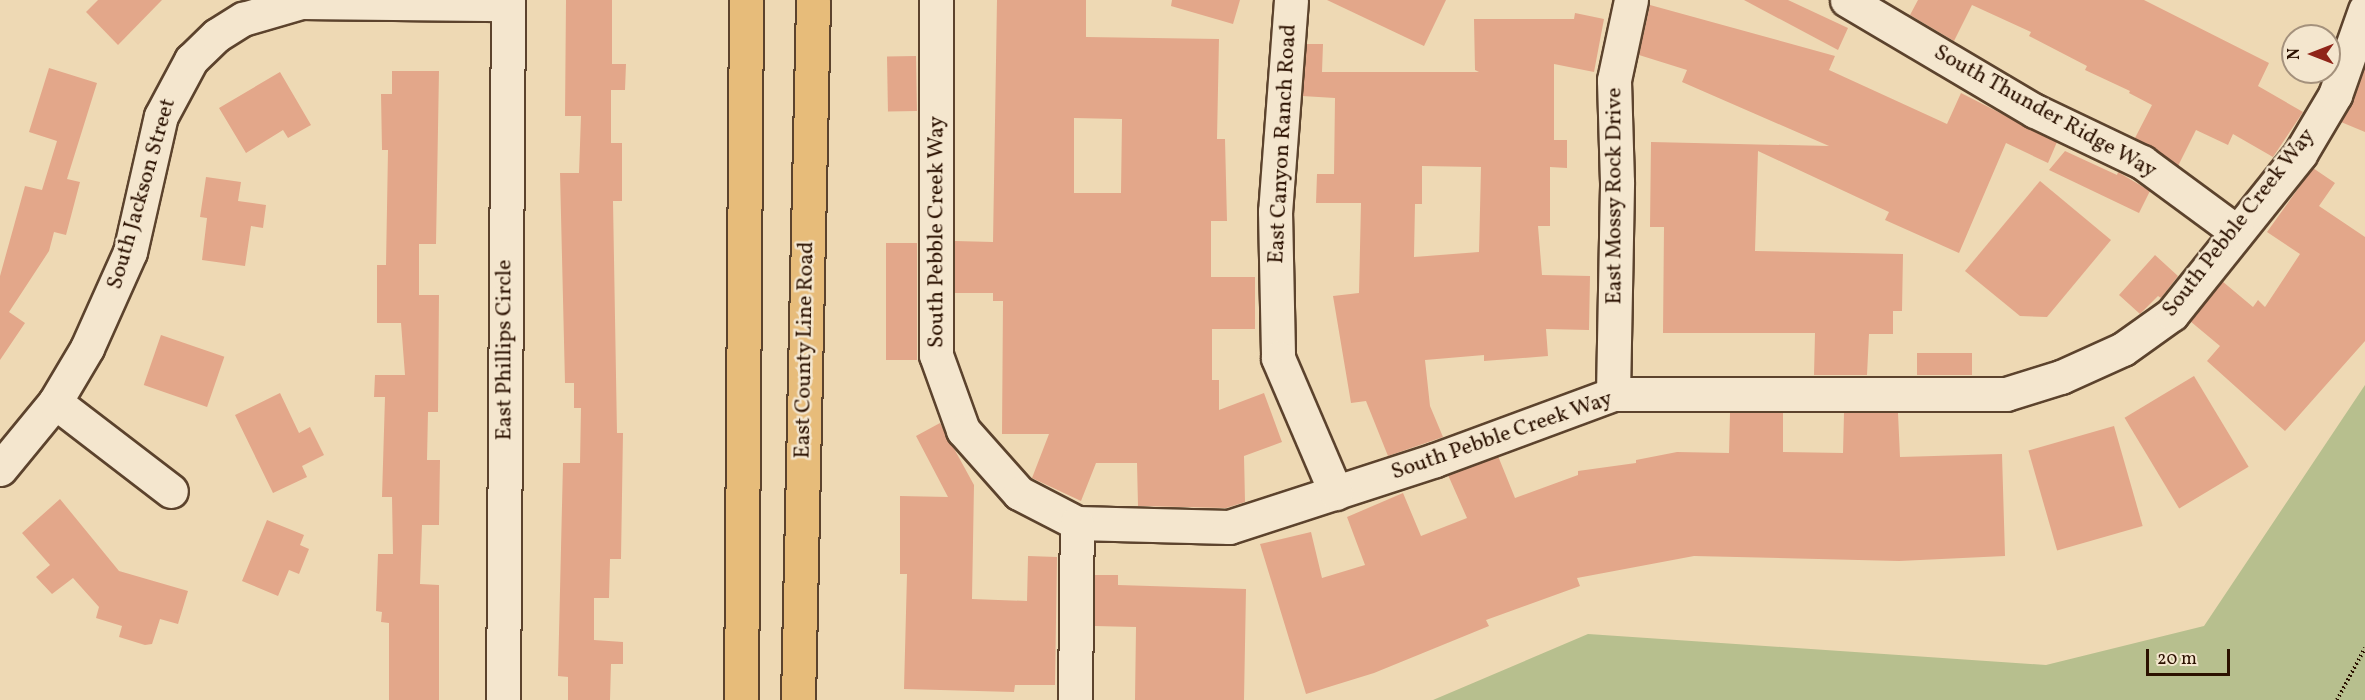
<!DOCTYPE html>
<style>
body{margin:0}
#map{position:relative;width:2365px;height:700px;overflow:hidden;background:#eed9b4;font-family:Vollkorn,serif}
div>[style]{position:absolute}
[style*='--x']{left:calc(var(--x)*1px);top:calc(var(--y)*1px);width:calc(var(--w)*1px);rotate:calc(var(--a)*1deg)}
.green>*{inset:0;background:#b7bf8e}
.building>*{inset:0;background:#e3a78a;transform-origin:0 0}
.path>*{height:4px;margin-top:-2px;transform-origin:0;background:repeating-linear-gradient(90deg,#2b1100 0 1.5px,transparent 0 4.5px)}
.roads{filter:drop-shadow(2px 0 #5c432d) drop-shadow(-2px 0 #5c432d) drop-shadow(0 2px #5c432d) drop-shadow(0 -2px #5c432d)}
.minor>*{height:33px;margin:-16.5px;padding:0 16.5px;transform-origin:16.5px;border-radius:16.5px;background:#f4e6ce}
.major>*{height:33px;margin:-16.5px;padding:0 16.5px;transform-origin:16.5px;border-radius:16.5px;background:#e7bc7a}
span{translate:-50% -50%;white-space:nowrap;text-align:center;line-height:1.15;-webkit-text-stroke:5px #f4e6ce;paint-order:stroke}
.street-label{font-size:22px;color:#2b1100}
.north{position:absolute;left:2281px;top:24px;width:60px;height:60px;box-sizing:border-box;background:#f4e6ce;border:2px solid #a4917c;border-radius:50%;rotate:270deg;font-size:16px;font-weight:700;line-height:24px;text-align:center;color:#2b1100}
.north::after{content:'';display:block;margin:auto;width:21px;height:27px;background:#8f2418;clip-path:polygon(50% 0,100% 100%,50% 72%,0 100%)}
.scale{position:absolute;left:2146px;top:649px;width:84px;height:27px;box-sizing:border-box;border:3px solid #2b1100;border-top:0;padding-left:8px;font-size:18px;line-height:21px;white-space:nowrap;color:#2b1100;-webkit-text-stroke:4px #f4e6ce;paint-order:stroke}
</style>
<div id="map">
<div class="green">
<div style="clip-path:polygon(2365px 385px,2365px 700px,1433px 700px,1588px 634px,2046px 665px,2204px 626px)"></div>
</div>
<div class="building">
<div style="clip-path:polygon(98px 0,162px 0,118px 45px,86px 12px)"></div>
<div style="clip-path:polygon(566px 0,612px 0,612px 64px,626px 64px,625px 90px,611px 90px,611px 143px,622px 143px,622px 201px,613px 201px,617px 433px,623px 433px,621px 559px,610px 559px,609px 598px,594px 598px,594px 640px,623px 642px,623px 664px,611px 664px,610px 700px,568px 700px,568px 677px,558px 676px,563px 463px,580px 463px,581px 408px,574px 408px,574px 383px,565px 383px,560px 173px,579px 173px,581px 116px,565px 116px)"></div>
<div style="clip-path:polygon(evenodd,997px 0,1086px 0,1086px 37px,1219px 39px,1217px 139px,1225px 139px,1227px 221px,1211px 221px,1211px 277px,1255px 277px,1255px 329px,1212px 329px,1212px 380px,1219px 380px,1219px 410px,1264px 393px,1282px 442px,1244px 456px,1245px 502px,1226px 508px,1138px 506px,1137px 463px,1096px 463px,1081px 501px,1032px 478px,1049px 434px,1002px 434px,1003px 301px,993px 301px,993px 293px,955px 293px,955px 241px,993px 242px,997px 0,1074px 118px,1122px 119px,1121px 193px,1074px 193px,1074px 118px)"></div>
<div style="clip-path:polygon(1172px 0,1240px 0,1233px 24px,1171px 6px)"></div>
<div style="clip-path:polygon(1327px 0,1446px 0,1424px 46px)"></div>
<div style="clip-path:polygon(1744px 0,1788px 0,1848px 28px,1838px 50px)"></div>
<div style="clip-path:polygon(1918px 0,2144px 0,2269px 63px,2258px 86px,2303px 112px,2273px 157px,2233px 134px,2228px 145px,2196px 130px,2178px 166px,2135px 138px,2152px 105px,2129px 93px,2130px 91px,2085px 70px,2087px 66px,2029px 36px,2031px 32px,1972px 5px,1954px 41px,1910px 15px)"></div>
<div style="clip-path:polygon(1650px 5px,1835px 56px,1829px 70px,1947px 124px,1961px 93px,2057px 142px,2048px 163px,2006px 143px,1959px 253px,1885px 220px,1889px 212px,1758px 151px,1755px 251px,1903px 254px,1902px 311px,1893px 311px,1893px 334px,1869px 334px,1867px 375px,1814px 375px,1815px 333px,1663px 333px,1664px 227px,1650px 227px,1651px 142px,1829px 146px,1682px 82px,1687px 70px,1639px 55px)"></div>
<div style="clip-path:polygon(evenodd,1575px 13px,1604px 19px,1594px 72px,1554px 64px,1554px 140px,1567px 140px,1567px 168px,1550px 167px,1550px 226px,1538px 226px,1542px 275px,1590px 276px,1589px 330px,1546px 329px,1548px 356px,1484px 361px,1484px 355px,1425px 360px,1430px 406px,1443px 437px,1388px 456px,1366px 401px,1351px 403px,1333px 296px,1359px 293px,1361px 203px,1316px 203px,1317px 174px,1334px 174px,1335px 98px,1302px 96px,1306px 44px,1323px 44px,1322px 72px,1479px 72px,1475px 70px,1474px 19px,1574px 19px,1575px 13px,1422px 166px,1481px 167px,1479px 252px,1414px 257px,1415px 204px,1422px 204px,1422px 166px)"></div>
<div style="left:916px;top:56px;width:55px;height:29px;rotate:89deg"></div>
<div style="clip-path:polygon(2365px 66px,2365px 132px,2341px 122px)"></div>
<div style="clip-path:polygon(49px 68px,97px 83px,67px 179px,80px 182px,66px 235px,54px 232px,49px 251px,9px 312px,25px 323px,0 360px,0 276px,25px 186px,42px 190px,57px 141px,29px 132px)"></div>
<div style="clip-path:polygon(392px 71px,439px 71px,436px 244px,419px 244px,419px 295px,439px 295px,438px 412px,428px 412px,427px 460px,440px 460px,439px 525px,422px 525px,420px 584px,439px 585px,439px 700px,389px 700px,389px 623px,381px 622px,382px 612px,376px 611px,378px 554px,393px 554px,392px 497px,382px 497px,385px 397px,374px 397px,375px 375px,405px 375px,401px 323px,377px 323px,377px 265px,386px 265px,388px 150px,382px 150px,381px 94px,392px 94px)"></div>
<div style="clip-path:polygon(280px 72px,311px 125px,288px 138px,283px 130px,246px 153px,219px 108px)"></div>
<div style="clip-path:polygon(2065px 151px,2117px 175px,2118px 172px,2150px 191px,2139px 213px,2049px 170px)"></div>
<div style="clip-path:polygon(2313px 168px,2335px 183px,2319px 206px,2365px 237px,2365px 341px,2285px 431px,2207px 361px,2220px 346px,2190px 321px,2222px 281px,2253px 307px,2258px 300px,2265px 307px,2300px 254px,2267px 232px)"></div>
<div style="clip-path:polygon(206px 177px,241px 182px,238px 201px,266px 205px,263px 228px,251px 226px,245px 266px,202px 260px,207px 218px,200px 217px)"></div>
<div style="clip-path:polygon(2040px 181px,2111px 240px,2047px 317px,2020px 316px,1965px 271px)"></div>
<div style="left:886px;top:243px;width:31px;height:117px"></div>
<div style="clip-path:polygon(2155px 255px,2178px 276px,2161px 298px,2158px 296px,2140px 314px,2119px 295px)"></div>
<div style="left:161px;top:335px;width:67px;height:53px;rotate:19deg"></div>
<div style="left:1972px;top:353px;width:22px;height:55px;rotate:90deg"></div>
<div style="left:2194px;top:376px;width:106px;height:81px;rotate:59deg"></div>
<div style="clip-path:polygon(280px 393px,299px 433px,310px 427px,324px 455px,302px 466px,307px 477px,273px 493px,235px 415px)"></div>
<div style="clip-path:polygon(1730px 413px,1783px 413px,1783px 452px,1843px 453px,1844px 413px,1898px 413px,1900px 457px,2002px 454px,2005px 556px,1899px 561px,1694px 556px,1577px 578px,1580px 586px,1486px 620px,1489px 626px,1374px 673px,1306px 694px,1260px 544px,1311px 532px,1322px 578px,1365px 565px,1347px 517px,1403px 493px,1421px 536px,1467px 518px,1448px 475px,1498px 456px,1515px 498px,1578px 475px,1578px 471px,1636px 463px,1636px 460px,1677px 452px,1729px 453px)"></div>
<div style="clip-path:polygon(940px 423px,974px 485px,972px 599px,1027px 601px,1028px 556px,1057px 557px,1055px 685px,1015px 685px,1014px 692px,904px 689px,907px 574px,900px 574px,900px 496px,948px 497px,916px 436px)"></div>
<div style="left:2114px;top:426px;width:104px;height:89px;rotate:74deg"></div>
<div style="clip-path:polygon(60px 499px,119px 571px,188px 591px,178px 624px,160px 619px,152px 644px,145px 645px,119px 637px,122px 626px,96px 618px,99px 607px,73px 578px,52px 594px,36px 577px,50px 565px,22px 533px)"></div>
<div style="clip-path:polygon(267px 520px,304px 535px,300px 545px,309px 549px,299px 574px,289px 570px,278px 596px,242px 581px)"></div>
<div style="clip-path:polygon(1095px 575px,1118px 575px,1118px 585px,1246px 589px,1244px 700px,1135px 700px,1136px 627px,1095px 626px)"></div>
</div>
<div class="path">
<div style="--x:2337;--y:700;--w:59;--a:-61.7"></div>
</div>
<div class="roads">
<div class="minor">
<div style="--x:936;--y:0;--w:355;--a:90"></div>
<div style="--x:936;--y:355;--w:80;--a:70.2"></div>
<div style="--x:963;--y:430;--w:84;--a:48.4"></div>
<div style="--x:1019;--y:493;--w:65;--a:27.3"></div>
<div style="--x:1077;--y:523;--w:152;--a:1.5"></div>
<div style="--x:1229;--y:527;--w:217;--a:-18"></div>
<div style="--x:1435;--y:460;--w:190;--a:-20.3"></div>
<div style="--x:1613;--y:394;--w:393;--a:0"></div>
<div style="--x:2006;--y:394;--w:58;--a:-17.2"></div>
<div style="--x:2061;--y:377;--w:68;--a:-24.3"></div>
<div style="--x:2123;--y:349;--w:60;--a:-35.5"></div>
<div style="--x:2172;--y:314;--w:205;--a:-51.3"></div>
<div style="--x:2300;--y:154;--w:69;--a:-59.3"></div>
<div style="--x:2335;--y:95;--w:90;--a:-70.6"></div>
<div style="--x:1291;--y:0;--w:212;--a:94.3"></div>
<div style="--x:1275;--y:211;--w:147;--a:88.8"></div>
<div style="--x:1278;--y:358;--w:147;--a:66.8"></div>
<div style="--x:1847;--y:0;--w:218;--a:30.6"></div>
<div style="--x:2035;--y:111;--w:119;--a:25.5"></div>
<div style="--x:2142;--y:162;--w:118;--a:36.4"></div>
<div style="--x:1613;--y:394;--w:212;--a:-88.9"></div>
<div style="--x:1617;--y:182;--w:102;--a:-91.7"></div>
<div style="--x:1614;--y:80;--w:82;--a:-78"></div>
<div style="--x:55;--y:402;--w:146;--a:37.5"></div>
<div style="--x:0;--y:469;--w:87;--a:-50.6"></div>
<div style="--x:55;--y:402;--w:63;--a:-59.3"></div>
<div style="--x:87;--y:348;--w:105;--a:-65.9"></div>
<div style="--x:130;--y:252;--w:139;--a:-77.2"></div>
<div style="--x:161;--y:116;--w:64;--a:-61.8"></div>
<div style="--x:191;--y:60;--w:36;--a:-44"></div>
<div style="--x:217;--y:35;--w:31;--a:-32"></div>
<div style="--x:243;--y:19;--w:60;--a:-16.3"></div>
<div style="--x:301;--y:2;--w:207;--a:0.6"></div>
<div style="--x:503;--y:700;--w:700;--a:-89.59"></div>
<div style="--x:1075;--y:700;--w:177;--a:-89.4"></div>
</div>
<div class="major">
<div style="--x:741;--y:700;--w:700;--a:-89.59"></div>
<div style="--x:798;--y:700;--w:700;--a:-88.77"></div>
</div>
</div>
<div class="street-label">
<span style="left:2045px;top:112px;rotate:29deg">South Thunder Ridge Way</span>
<span style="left:1283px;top:144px;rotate:-87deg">East Canyon Ranch Road</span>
<span style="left:142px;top:194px;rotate:-74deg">South Jackson Street</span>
<span style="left:1615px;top:196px;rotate:-90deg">East Mossy Rock Drive</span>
<span style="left:2239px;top:223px;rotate:-52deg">South Pebble Creek Way</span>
<span style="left:937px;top:232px;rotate:-90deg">South Pebble Creek Way</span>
<span style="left:505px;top:350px;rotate:-90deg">East Phillips Circle</span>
<span style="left:805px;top:350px;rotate:-89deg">East County Line Road</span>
<span style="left:1502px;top:436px;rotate:-19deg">South Pebble Creek Way</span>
</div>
<div class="north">N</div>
<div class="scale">20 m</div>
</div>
